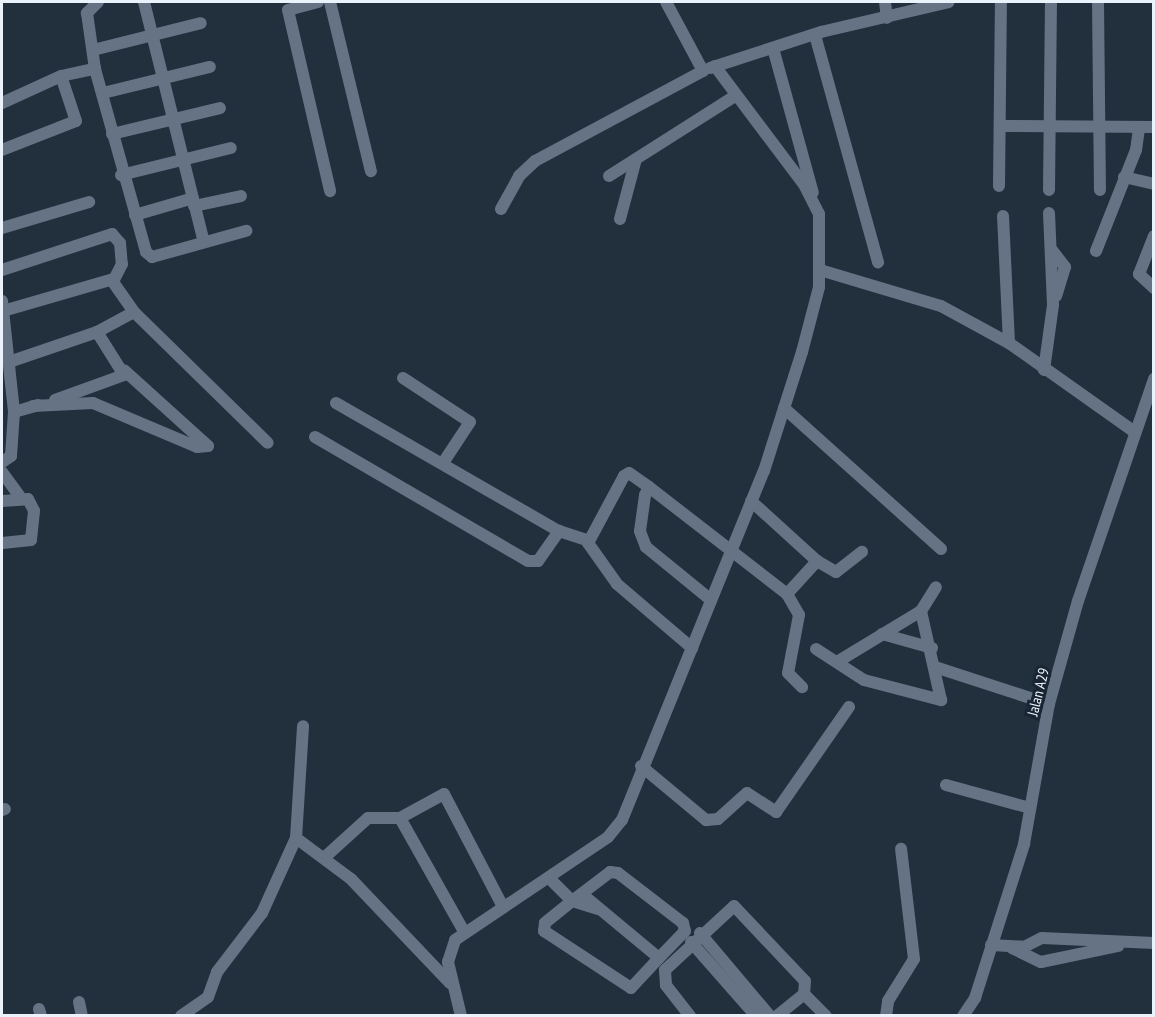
<!DOCTYPE html>
<style>
body{margin:0}
#map{position:relative;width:1155px;height:1017px;overflow:hidden;background:#222f3d;font-family:"PT Sans Narrow",sans-serif}
div>[style]{position:absolute}
[style*='--x']{left:calc(var(--x)*1px);top:calc(var(--y)*1px);width:calc(var(--w)*1px);rotate:calc(var(--a)*1deg)}
.minor>*{height:12px;margin:-6px;padding:0 6px;transform-origin:6px;border-radius:6px;background:#657384}
span{translate:-50% -50%;white-space:nowrap;text-align:center;line-height:1.15;-webkit-text-stroke:6px #192533;paint-order:stroke}
.street-label{font-size:15px;color:#eaf3fc}
.frame{position:absolute;inset:0;border:3px solid #eaf3fc;pointer-events:none}
</style>
<div id="map">
<div class="minor">
<div style="--x:98;--y:2;--w:16;--a:135"></div>
<div style="--x:87;--y:13;--w:57;--a:81.9"></div>
<div style="--x:95;--y:69;--w:190;--a:74.4"></div>
<div style="--x:146;--y:252;--w:8;--a:40"></div>
<div style="--x:152;--y:257;--w:98;--a:-15.5"></div>
<div style="--x:144;--y:2;--w:247;--a:76"></div>
<div style="--x:318;--y:2;--w:31;--a:165"></div>
<div style="--x:288;--y:10;--w:186;--a:76.9"></div>
<div style="--x:330;--y:2;--w:174;--a:76.4"></div>
<div style="--x:885;--y:2;--w:16;--a:83"></div>
<div style="--x:1098;--y:2;--w:188;--a:89.4"></div>
<div style="--x:815;--y:35;--w:236;--a:74.5"></div>
<div style="--x:773;--y:48;--w:150;--a:74.6"></div>
<div style="--x:93;--y:50;--w:111;--a:-14"></div>
<div style="--x:710;--y:68;--w:117;--a:-18"></div>
<div style="--x:821;--y:32;--w:131;--a:-13.2"></div>
<div style="--x:103;--y:93;--w:110;--a:-13.7"></div>
<div style="--x:2;--y:103;--w:65;--a:-24.6"></div>
<div style="--x:61;--y:76;--w:35;--a:-12"></div>
<div style="--x:1002;--y:126;--w:152;--a:0.4"></div>
<div style="--x:112;--y:134;--w:111;--a:-13.5"></div>
<div style="--x:2;--y:150;--w:79;--a:-21.4"></div>
<div style="--x:76;--y:121;--w:47;--a:-108.4"></div>
<div style="--x:121;--y:175;--w:113;--a:-13.8"></div>
<div style="--x:609;--y:176;--w:149;--a:-32.4"></div>
<div style="--x:1124;--y:177;--w:31;--a:13"></div>
<div style="--x:999;--y:186;--w:184;--a:-89.4"></div>
<div style="--x:1049;--y:190;--w:188;--a:-89.4"></div>
<div style="--x:194;--y:206;--w:48;--a:-12"></div>
<div style="--x:501;--y:209;--w:38;--a:-61"></div>
<div style="--x:519;--y:176;--w:22;--a:-43"></div>
<div style="--x:535;--y:161;--w:191;--a:-28.2"></div>
<div style="--x:703;--y:71;--w:78;--a:-118.2"></div>
<div style="--x:135;--y:215;--w:60;--a:-16.3"></div>
<div style="--x:1003;--y:216;--w:127;--a:87.3"></div>
<div style="--x:620;--y:219;--w:62;--a:-75.1"></div>
<div style="--x:2;--y:228;--w:91;--a:-16.6"></div>
<div style="--x:1154;--y:236;--w:41;--a:111.5"></div>
<div style="--x:1139;--y:274;--w:21;--a:43"></div>
<div style="--x:1051;--y:249;--w:23;--a:52"></div>
<div style="--x:1065;--y:267;--w:30;--a:107"></div>
<div style="--x:1096;--y:251;--w:109;--a:-68.4"></div>
<div style="--x:1136;--y:150;--w:21;--a:-82"></div>
<div style="--x:2;--y:270;--w:116;--a:-18.1"></div>
<div style="--x:112;--y:234;--w:12;--a:48"></div>
<div style="--x:120;--y:243;--w:21;--a:85"></div>
<div style="--x:122;--y:264;--w:20;--a:117"></div>
<div style="--x:113;--y:282;--w:37;--a:55"></div>
<div style="--x:820;--y:270;--w:126;--a:16.6"></div>
<div style="--x:941;--y:306;--w:77;--a:28.6"></div>
<div style="--x:1009;--y:343;--w:151;--a:35.3"></div>
<div style="--x:2;--y:301;--w:112;--a:83.8"></div>
<div style="--x:14;--y:412;--w:44;--a:93.9"></div>
<div style="--x:11;--y:456;--w:11;--a:146"></div>
<div style="--x:3;--y:311;--w:115;--a:-16.2"></div>
<div style="--x:9;--y:362;--w:93;--a:-18.8"></div>
<div style="--x:97;--y:332;--w:42;--a:-28.4"></div>
<div style="--x:134;--y:312;--w:187;--a:44.4"></div>
<div style="--x:1044;--y:370;--w:66;--a:-82.1"></div>
<div style="--x:1053;--y:305;--w:92;--a:-92.5"></div>
<div style="--x:403;--y:378;--w:80;--a:33.3"></div>
<div style="--x:470;--y:422;--w:49;--a:123.4"></div>
<div style="--x:55;--y:400;--w:73;--a:-19.9"></div>
<div style="--x:124;--y:375;--w:51;--a:-122.1"></div>
<div style="--x:336;--y:403;--w:257;--a:29.9"></div>
<div style="--x:559;--y:531;--w:29;--a:18"></div>
<div style="--x:33;--y:406;--w:60;--a:-2.9"></div>
<div style="--x:93;--y:403;--w:113;--a:22.9"></div>
<div style="--x:197;--y:447;--w:11;--a:-5"></div>
<div style="--x:208;--y:446;--w:113;--a:-137.9"></div>
<div style="--x:784;--y:408;--w:211;--a:41.9"></div>
<div style="--x:14;--y:412;--w:25;--a:-16"></div>
<div style="--x:315;--y:437;--w:246;--a:30.2"></div>
<div style="--x:528;--y:561;--w:10;--a:0"></div>
<div style="--x:538;--y:561;--w:37;--a:-55"></div>
<div style="--x:2;--y:472;--w:32;--a:54"></div>
<div style="--x:649;--y:487;--w:24;--a:-145"></div>
<div style="--x:629;--y:473;--w:6;--a:149"></div>
<div style="--x:624;--y:476;--w:76;--a:118.2"></div>
<div style="--x:588;--y:543;--w:50;--a:54.7"></div>
<div style="--x:617;--y:584;--w:99;--a:40.5"></div>
<div style="--x:2;--y:501;--w:26;--a:-4"></div>
<div style="--x:28;--y:499;--w:13;--a:63"></div>
<div style="--x:34;--y:511;--w:29;--a:96"></div>
<div style="--x:31;--y:540;--w:29;--a:174"></div>
<div style="--x:817;--y:561;--w:22;--a:30"></div>
<div style="--x:836;--y:572;--w:33;--a:-38"></div>
<div style="--x:787;--y:594;--w:24;--a:60"></div>
<div style="--x:799;--y:615;--w:59;--a:100.7"></div>
<div style="--x:788;--y:673;--w:20;--a:45"></div>
<div style="--x:711;--y:600;--w:84;--a:-140.8"></div>
<div style="--x:646;--y:547;--w:17;--a:-111"></div>
<div style="--x:640;--y:531;--w:36;--a:-82"></div>
<div style="--x:645;--y:495;--w:9;--a:-63"></div>
<div style="--x:649;--y:487;--w:175;--a:37.8"></div>
<div style="--x:787;--y:594;--w:45;--a:-47.7"></div>
<div style="--x:817;--y:561;--w:89;--a:-137.7"></div>
<div style="--x:882;--y:634;--w:52;--a:15.6"></div>
<div style="--x:816;--y:649;--w:57;--a:32.9"></div>
<div style="--x:864;--y:680;--w:80;--a:14.6"></div>
<div style="--x:941;--y:700;--w:91;--a:-102.7"></div>
<div style="--x:921;--y:611;--w:28;--a:-58"></div>
<div style="--x:837;--y:662;--w:98;--a:-31.3"></div>
<div style="--x:935;--y:667;--w:120;--a:18"></div>
<div style="--x:641;--y:766;--w:85;--a:39.7"></div>
<div style="--x:706;--y:820;--w:12;--a:-5"></div>
<div style="--x:718;--y:819;--w:39;--a:-42"></div>
<div style="--x:747;--y:793;--w:35;--a:33"></div>
<div style="--x:776;--y:812;--w:128;--a:-55.2"></div>
<div style="--x:946;--y:785;--w:87;--a:15.3"></div>
<div style="--x:2;--y:810;--w:3;--a:-18"></div>
<div style="--x:400;--y:818;--w:129;--a:60.6"></div>
<div style="--x:296;--y:838;--w:112;--a:-86.4"></div>
<div style="--x:325;--y:857;--w:58;--a:-42.2"></div>
<div style="--x:368;--y:818;--w:32;--a:0"></div>
<div style="--x:400;--y:818;--w:50;--a:-28.6"></div>
<div style="--x:444;--y:794;--w:127;--a:62.4"></div>
<div style="--x:549;--y:878;--w:33;--a:45"></div>
<div style="--x:572;--y:901;--w:48;--a:-37.3"></div>
<div style="--x:610;--y:872;--w:8;--a:7"></div>
<div style="--x:618;--y:873;--w:82;--a:37.6"></div>
<div style="--x:683;--y:923;--w:8;--a:76"></div>
<div style="--x:685;--y:931;--w:37;--a:134"></div>
<div style="--x:659;--y:958;--w:100;--a:-140.3"></div>
<div style="--x:598;--y:909;--w:27;--a:-163"></div>
<div style="--x:572;--y:901;--w:35;--a:141"></div>
<div style="--x:545;--y:923;--w:8;--a:97"></div>
<div style="--x:544;--y:931;--w:104;--a:33.2"></div>
<div style="--x:631;--y:988;--w:41;--a:-47"></div>
<div style="--x:700;--y:933;--w:109;--a:49.9"></div>
<div style="--x:691;--y:942;--w:98;--a:48.7"></div>
<div style="--x:991;--y:945;--w:33;--a:3"></div>
<div style="--x:1024;--y:947;--w:20;--a:-27"></div>
<div style="--x:1042;--y:938;--w:112;--a:2.6"></div>
<div style="--x:1012;--y:948;--w:32;--a:26"></div>
<div style="--x:1041;--y:962;--w:79;--a:-11.7"></div>
<div style="--x:79;--y:1002;--w:14;--a:78"></div>
<div style="--x:39;--y:1009;--w:7;--a:74"></div>
<div style="--x:181;--y:1016;--w:33;--a:-35"></div>
<div style="--x:208;--y:997;--w:27;--a:-70"></div>
<div style="--x:217;--y:972;--w:74;--a:-52.7"></div>
<div style="--x:262;--y:913;--w:82;--a:-65.6"></div>
<div style="--x:296;--y:838;--w:69;--a:36.7"></div>
<div style="--x:351;--y:879;--w:144;--a:46.4"></div>
<div style="--x:461;--y:1016;--w:56;--a:-103.5"></div>
<div style="--x:448;--y:962;--w:23;--a:-72"></div>
<div style="--x:455;--y:940;--w:184;--a:-33.9"></div>
<div style="--x:608;--y:837;--w:22;--a:-51"></div>
<div style="--x:622;--y:820;--w:377;--a:-67.9"></div>
<div style="--x:764;--y:471;--w:125;--a:-72.3"></div>
<div style="--x:802;--y:352;--w:67;--a:-75.3"></div>
<div style="--x:819;--y:287;--w:73;--a:-90"></div>
<div style="--x:819;--y:214;--w:31;--a:-117"></div>
<div style="--x:805;--y:186;--w:150;--a:-126.9"></div>
<div style="--x:690;--y:1016;--w:39;--a:-128"></div>
<div style="--x:666;--y:985;--w:15;--a:-94"></div>
<div style="--x:665;--y:970;--w:94;--a:-42.8"></div>
<div style="--x:734;--y:906;--w:103;--a:46.6"></div>
<div style="--x:805;--y:981;--w:13;--a:94"></div>
<div style="--x:804;--y:994;--w:31;--a:45"></div>
<div style="--x:777;--y:1016;--w:35;--a:-39"></div>
<div style="--x:886;--y:1016;--w:15;--a:-82"></div>
<div style="--x:888;--y:1001;--w:49;--a:-58.2"></div>
<div style="--x:914;--y:959;--w:111;--a:-96.7"></div>
<div style="--x:963;--y:1016;--w:22;--a:-56"></div>
<div style="--x:975;--y:998;--w:162;--a:-72.3"></div>
<div style="--x:1024;--y:844;--w:142;--a:-79.9"></div>
<div style="--x:1049;--y:704;--w:107;--a:-74.3"></div>
<div style="--x:1078;--y:601;--w:235;--a:-71.1"></div>
</div>
<div class="street-label">
<span style="left:1038px;top:692px;rotate:-76deg">Jalan A29</span>
</div>
<div class="frame"></div>
</div>
